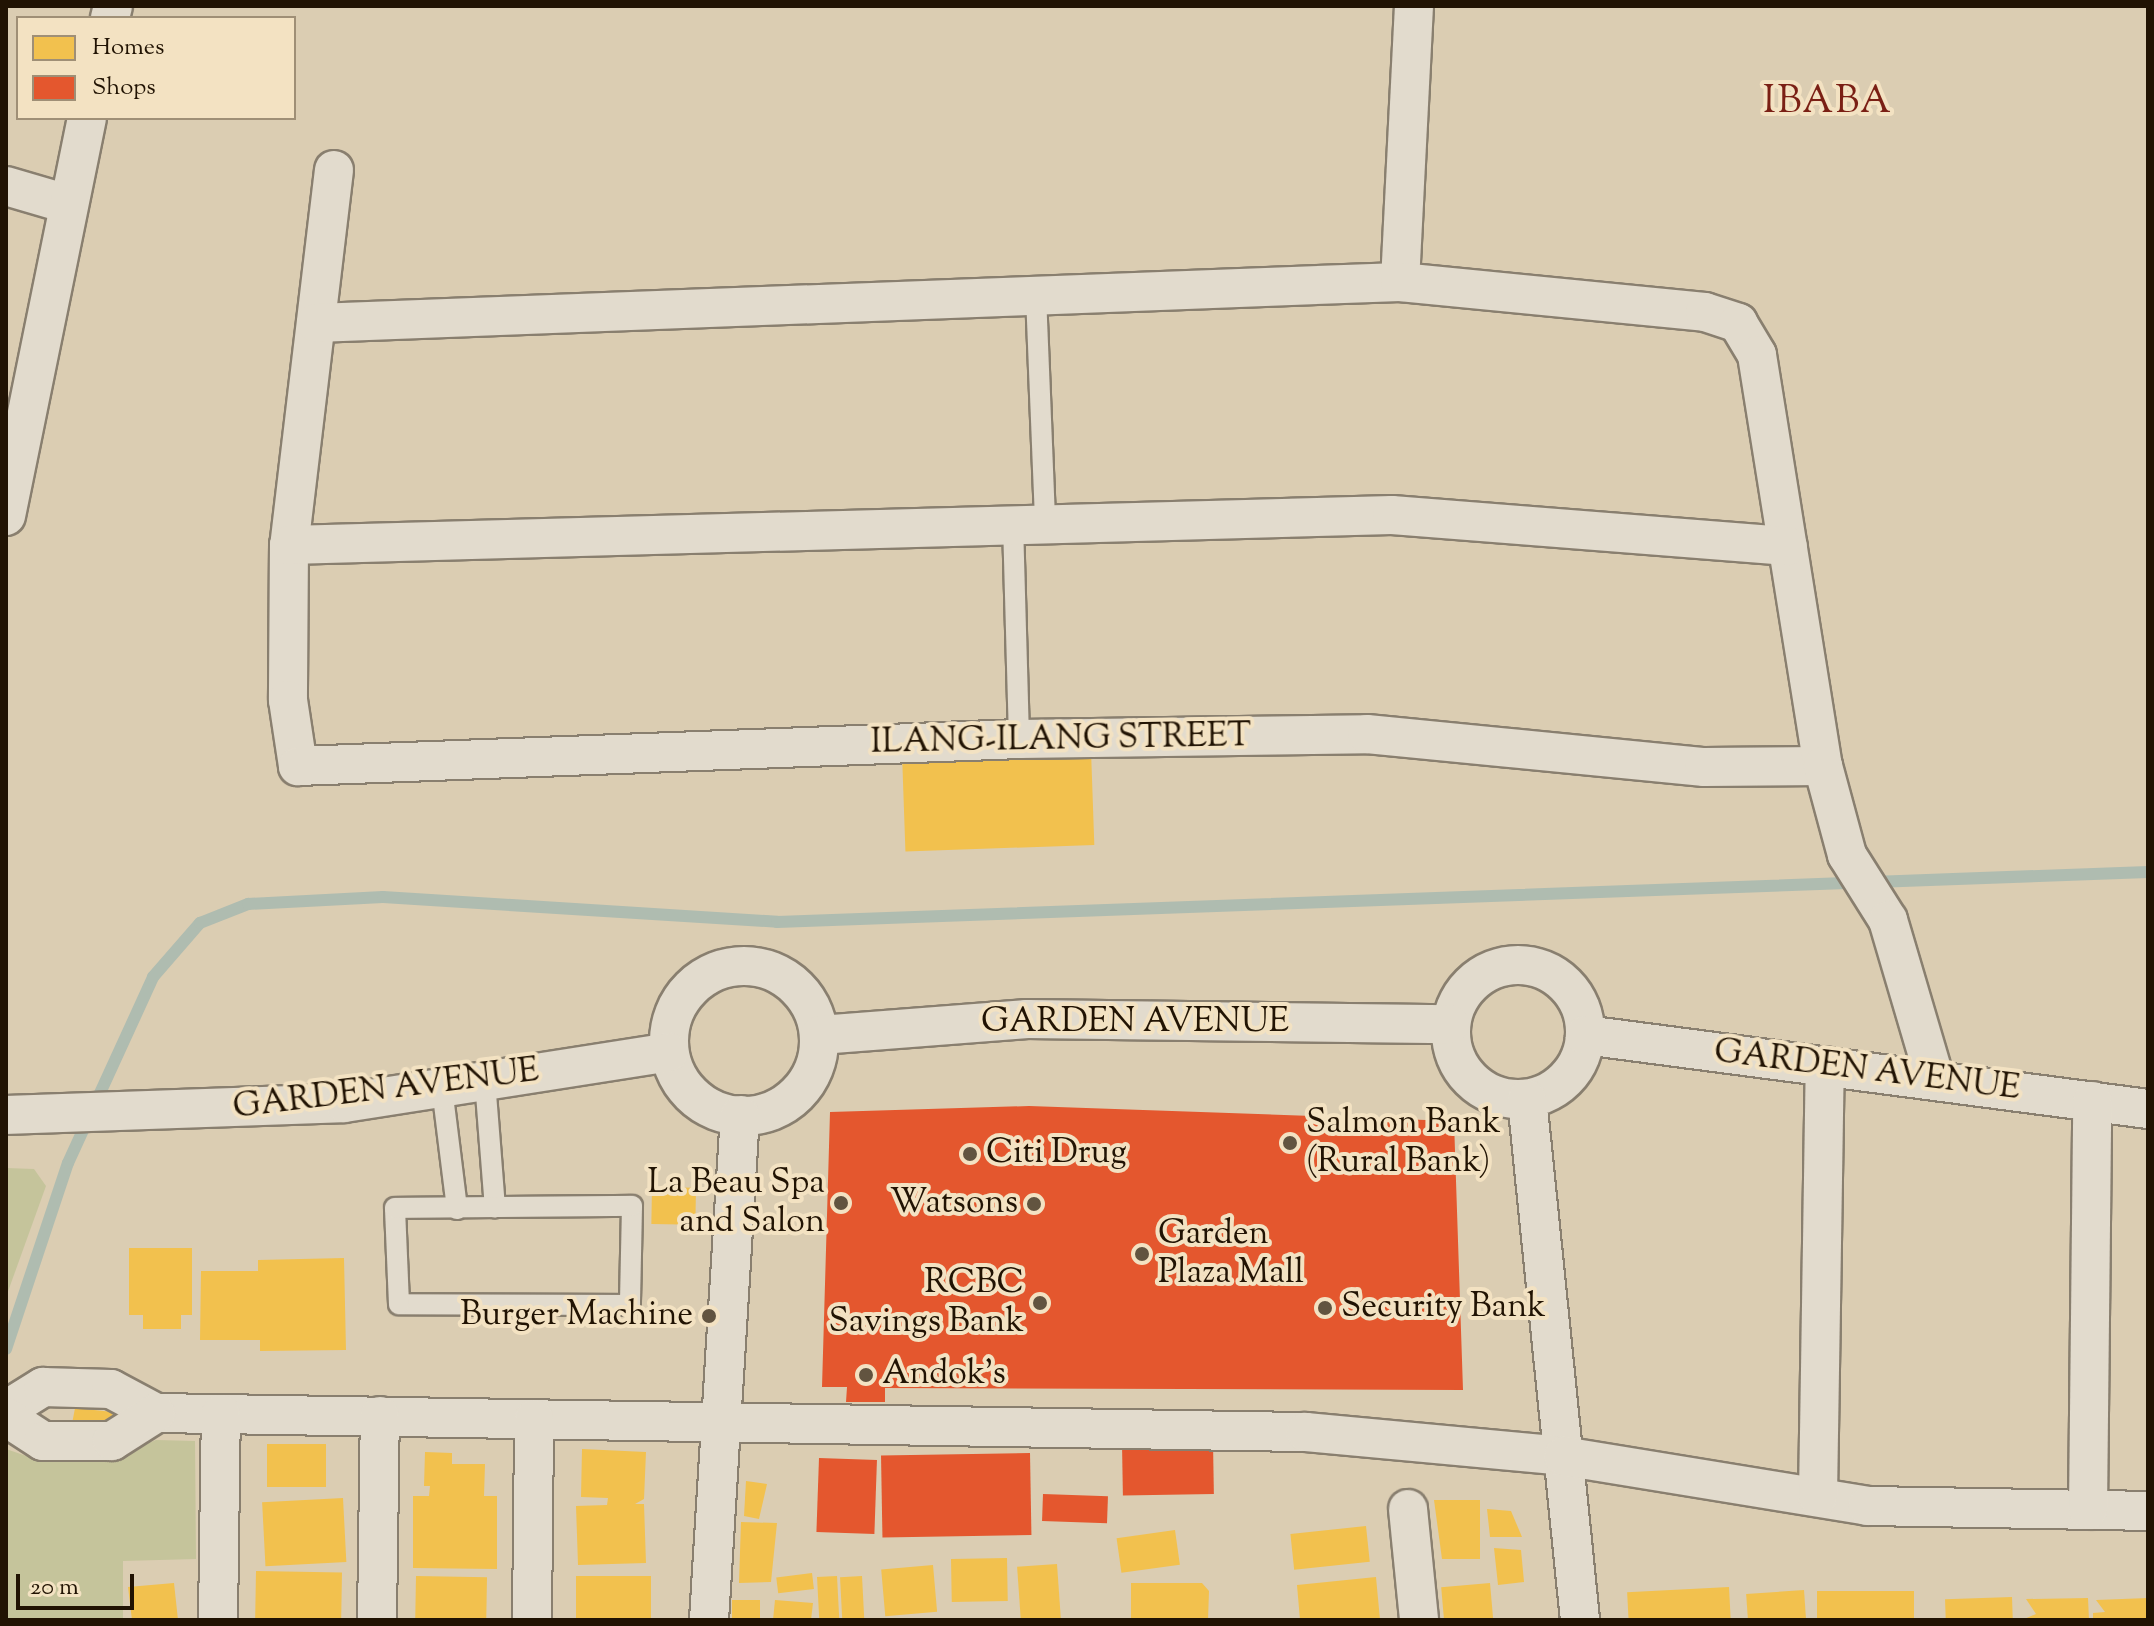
<!DOCTYPE html>
<style>
body{margin:0}
#map{position:relative;width:2154px;height:1626px;overflow:hidden;background:#dbcdb2;font-family:"Sorts Mill Goudy",serif}
div>[style]{position:absolute}
[style*='--x']{left:calc(var(--x)*1px);top:calc(var(--y)*1px);width:calc(var(--w)*1px);rotate:calc(var(--a)*1deg)}
.green>*{inset:0;background:#c5c49b}
.homes>*{inset:0;background:#f2c14e;transform-origin:0 0}
.shops>*{inset:0;background:#e4572e;transform-origin:0 0}
.stream>*{height:12px;margin:-6px;padding:0 6px;transform-origin:6px;border-radius:6px;background:#afbcb0}
.roads{filter:drop-shadow(2px 0 #897f6f) drop-shadow(-2px 0 #897f6f) drop-shadow(0 2px #897f6f) drop-shadow(0 -2px #897f6f)}
.service>*{height:20px;margin:-10px;padding:0 10px;transform-origin:10px;border-radius:10px;background:#e2dbcd}
.minor>*{height:38px;margin:-19px;padding:0 19px;transform-origin:19px;border-radius:19px;background:#e2dbcd}
.minor>.ring{margin:-19px;padding:0;box-sizing:content-box;background:none;border:38px solid #e2dbcd;border-radius:50%}
.dots>*{width:22px;height:22px;translate:-50% -50%;box-sizing:border-box;border:4px solid #f3e2c2;border-radius:50%}
span{translate:-50% -50%;white-space:nowrap;text-align:center;line-height:1.15;-webkit-text-stroke:8px #f3e2c2;paint-order:stroke}
.street-label{font-size:34px;color:#211303}
.poi-label{font-size:34px;color:#211303}
.left{translate:0 -50%;text-align:left}
.right{translate:-100% -50%;text-align:right}
.quarter-label{font-size:38px;color:#7a1f14;letter-spacing:2px}
.frame{position:absolute;inset:0;border:8px solid #211303;pointer-events:none}
.legend{position:absolute;left:16px;top:16px;width:280px;height:104px;box-sizing:border-box;background:#f3e2c2;border:2px solid #9f8f76;margin:0;padding:10px 14px;list-style:none;font-size:24px;color:#211303}
.legend li{display:flex;align-items:center;gap:16px;height:40px}
.legend b{width:40px;border:2px solid #9f8f76}
.scale{position:absolute;left:16px;top:1574px;width:118px;height:36px;box-sizing:border-box;border:4px solid #211303;border-top:0;padding-left:10px;font-size:24px;line-height:28px;white-space:nowrap;color:#211303;-webkit-text-stroke:6px #f3e2c2;paint-order:stroke}
</style>
<div id="map">
<div class="green">
<div style="clip-path:polygon(6px 1168px,34px 1169px,46px 1186px,6px 1297px)"></div>
<div style="clip-path:polygon(156px 1440px,195px 1441px,196px 1559px,123px 1561px,123px 1620px,6px 1620px,6px 1449px,44px 1462px,104px 1461px)"></div>
</div>
<div class="homes">
<div style="left:1091px;top:750px;width:95px;height:189px;rotate:88deg"></div>
<div style="left:652px;top:1187px;width:44px;height:37px;rotate:1deg"></div>
<div style="clip-path:polygon(129px 1248px,192px 1248px,192px 1315px,181px 1315px,181px 1329px,143px 1329px,143px 1315px,129px 1315px)"></div>
<div style="clip-path:polygon(344px 1258px,346px 1350px,260px 1351px,260px 1340px,200px 1340px,201px 1271px,258px 1271px,258px 1260px)"></div>
<div style="clip-path:polygon(75px 1408px,113px 1412px,111px 1423px,72px 1424px)"></div>
<div style="left:267px;top:1444px;width:59px;height:43px"></div>
<div style="clip-path:polygon(582px 1449px,646px 1452px,644px 1499px,635px 1504px,644px 1504px,646px 1563px,578px 1565px,576px 1506px,607px 1505px,608px 1498px,581px 1497px)"></div>
<div style="clip-path:polygon(425px 1452px,452px 1453px,452px 1464px,485px 1464px,484px 1496px,497px 1496px,497px 1569px,413px 1568px,413px 1496px,429px 1496px,430px 1486px,424px 1486px)"></div>
<div style="clip-path:polygon(746px 1481px,767px 1484px,759px 1519px,744px 1516px)"></div>
<div style="left:343px;top:1498px;width:64px;height:81px;rotate:87deg"></div>
<div style="clip-path:polygon(1434px 1500px,1480px 1500px,1480px 1559px,1442px 1559px)"></div>
<div style="clip-path:polygon(1487px 1509px,1511px 1511px,1522px 1537px,1490px 1537px)"></div>
<div style="clip-path:polygon(741px 1522px,777px 1523px,771px 1582px,739px 1583px)"></div>
<div style="left:1366px;top:1526px;width:36px;height:76px;rotate:84deg"></div>
<div style="left:1175px;top:1530px;width:35px;height:59px;rotate:82deg"></div>
<div style="clip-path:polygon(1494px 1548px,1521px 1550px,1524px 1582px,1498px 1585px)"></div>
<div style="left:1007px;top:1558px;width:43px;height:56px;rotate:89deg"></div>
<div style="left:1057px;top:1564px;width:56px;height:40px;rotate:86deg"></div>
<div style="left:933px;top:1565px;width:47px;height:52px;rotate:85deg"></div>
<div style="left:256px;top:1571px;width:86px;height:49px;rotate:1deg"></div>
<div style="left:812px;top:1573px;width:16px;height:36px;rotate:83deg"></div>
<div style="left:416px;top:1576px;width:71px;height:44px;rotate:1deg"></div>
<div style="left:651px;top:1576px;width:44px;height:75px;rotate:90deg"></div>
<div style="left:837px;top:1576px;width:44px;height:20px;rotate:87deg"></div>
<div style="left:862px;top:1576px;width:44px;height:22px;rotate:87deg"></div>
<div style="clip-path:polygon(1376px 1577px,1380px 1620px,1300px 1620px,1297px 1585px)"></div>
<div style="clip-path:polygon(174px 1583px,178px 1620px,132px 1620px,128px 1587px)"></div>
<div style="clip-path:polygon(1131px 1583px,1202px 1583px,1209px 1591px,1208px 1620px,1131px 1620px)"></div>
<div style="left:1490px;top:1583px;width:37px;height:49px;rotate:85deg"></div>
<div style="left:1729px;top:1587px;width:33px;height:102px;rotate:87deg"></div>
<div style="left:1804px;top:1590px;width:30px;height:58px;rotate:86deg"></div>
<div style="left:1914px;top:1591px;width:29px;height:97px;rotate:90deg"></div>
<div style="left:2012px;top:1597px;width:23px;height:67px;rotate:88deg"></div>
<div style="clip-path:polygon(2088px 1598px,2089px 1620px,2022px 1620px,2036px 1614px,2026px 1599px)"></div>
<div style="clip-path:polygon(2148px 1598px,2148px 1620px,2093px 1620px,2093px 1613px,2105px 1612px,2096px 1600px)"></div>
<div style="left:760px;top:1600px;width:20px;height:28px;rotate:90deg"></div>
<div style="clip-path:polygon(775px 1600px,813px 1603px,811px 1620px,773px 1620px)"></div>
</div>
<div class="shops">
<div style="clip-path:polygon(1029px 1106px,1454px 1121px,1463px 1390px,885px 1388px,885px 1402px,846px 1402px,847px 1387px,822px 1387px,830px 1112px)"></div>
<div style="left:1213px;top:1443px;width:51px;height:91px;rotate:89deg"></div>
<div style="left:1030px;top:1453px;width:82px;height:149px;rotate:89deg"></div>
<div style="left:819px;top:1458px;width:58px;height:74px;rotate:2deg"></div>
<div style="left:1043px;top:1494px;width:65px;height:27px;rotate:2deg"></div>
</div>
<div class="stream">
<div style="--x:6;--y:1349;--w:196;--a:-71.6"></div>
<div style="--x:68;--y:1163;--w:205;--a:-65.4"></div>
<div style="--x:153;--y:977;--w:72;--a:-49"></div>
<div style="--x:200;--y:923;--w:52;--a:-21.6"></div>
<div style="--x:248;--y:904;--w:135;--a:-3"></div>
<div style="--x:383;--y:897;--w:395;--a:3.6"></div>
<div style="--x:777;--y:922;--w:1372;--a:-2.09"></div>
</div>
<div class="roads">
<div class="service">
<div style="--x:1036;--y:295;--w:226;--a:87.7"></div>
<div style="--x:1013;--y:523;--w:216;--a:88.4"></div>
<div style="--x:485;--y:1081;--w:127;--a:85.5"></div>
<div style="--x:442;--y:1088;--w:122;--a:82.9"></div>
<div style="--x:632;--y:1206;--w:99;--a:91.2"></div>
<div style="--x:630;--y:1305;--w:231;--a:-179.8"></div>
<div style="--x:399;--y:1304;--w:96;--a:-92.4"></div>
<div style="--x:395;--y:1208;--w:237;--a:-0.5"></div>
</div>
<div class="minor">
<div style="--x:110;--y:18;--w:12;--a:-76"></div>
<div style="--x:334;--y:170;--w:378;--a:96.8"></div>
<div style="--x:289;--y:545;--w:155;--a:90.4"></div>
<div style="--x:288;--y:700;--w:67;--a:81.4"></div>
<div style="--x:298;--y:766;--w:722;--a:-2.14"></div>
<div style="--x:1019;--y:739;--w:348;--a:-0.8"></div>
<div style="--x:1367;--y:734;--w:339;--a:5.6"></div>
<div style="--x:1704;--y:767;--w:119;--a:-0.5"></div>
<div style="--x:6;--y:186;--w:64;--a:16.4"></div>
<div style="--x:1400;--y:282;--w:276;--a:-87.1"></div>
<div style="--x:316;--y:323;--w:1085;--a:-2.17"></div>
<div style="--x:1400;--y:282;--w:306;--a:5.6"></div>
<div style="--x:1705;--y:312;--w:35;--a:18"></div>
<div style="--x:1738;--y:323;--w:37;--a:59"></div>
<div style="--x:1757;--y:355;--w:416;--a:80.9"></div>
<div style="--x:1823;--y:766;--w:92;--a:74.9"></div>
<div style="--x:1847;--y:855;--w:77;--a:57.8"></div>
<div style="--x:1888;--y:920;--w:167;--a:73.6"></div>
<div style="--x:6;--y:516;--w:406;--a:-78.5"></div>
<div style="--x:289;--y:545;--w:1103;--a:-1.56"></div>
<div style="--x:1392;--y:515;--w:397;--a:4.5"></div>
<div class="ring" style="left:1451px;top:965px;width:96px;height:96px"></div>
<div class="ring" style="left:669px;top:966px;width:112px;height:112px"></div>
<div style="--x:820;--y:1035;--w:208;--a:-4.4"></div>
<div style="--x:1027;--y:1019;--w:423;--a:0.7"></div>
<div style="--x:1585;--y:1035;--w:568;--a:7.49"></div>
<div style="--x:1527;--y:1099;--w:524;--a:84.19"></div>
<div style="--x:6;--y:1115;--w:338;--a:-2"></div>
<div style="--x:344;--y:1103;--w:329;--a:-8.9"></div>
<div style="--x:6;--y:1410;--w:44;--a:-31.9"></div>
<div style="--x:43;--y:1387;--w:68;--a:1.7"></div>
<div style="--x:111;--y:1389;--w:51;--a:28.1"></div>
<div style="--x:156;--y:1413;--w:1150;--a:0.95"></div>
<div style="--x:1306;--y:1432;--w:258;--a:5.3"></div>
<div style="--x:1563;--y:1456;--w:308;--a:9.3"></div>
<div style="--x:1867;--y:1506;--w:281;--a:1"></div>
<div style="--x:6;--y:1417;--w:44;--a:33"></div>
<div style="--x:43;--y:1441;--w:69;--a:0"></div>
<div style="--x:112;--y:1441;--w:52;--a:-32.5"></div>
<div style="--x:1818;--y:1497;--w:431;--a:-89.1"></div>
<div style="--x:1408;--y:1509;--w:112;--a:84.3"></div>
<div style="--x:2088;--y:1510;--w:409;--a:-89.4"></div>
<div style="--x:218;--y:1620;--w:206;--a:-89.2"></div>
<div style="--x:377;--y:1620;--w:204;--a:-89.2"></div>
<div style="--x:532;--y:1620;--w:201;--a:-89.4"></div>
<div style="--x:709;--y:1620;--w:506;--a:-86.49"></div>
</div>
</div>
<div class="dots">
<div style="left:1290px;top:1143px;background:#625440"></div>
<div style="left:970px;top:1154px;background:#625440"></div>
<div style="left:841px;top:1203px;background:#625440"></div>
<div style="left:1034px;top:1204px;background:#625440"></div>
<div style="left:1142px;top:1254px;background:#625440"></div>
<div style="left:1040px;top:1303px;background:#625440"></div>
<div style="left:1325px;top:1308px;background:#625440"></div>
<div style="left:709px;top:1316px;background:#625440"></div>
<div style="left:866px;top:1375px;background:#625440"></div>
</div>
<div class="street-label">
<span style="left:1061px;top:740px;rotate:-1deg">ILANG-ILANG STREET</span>
<span style="left:1135px;top:1023px">GARDEN AVENUE</span>
<span style="left:1867px;top:1071px;rotate:7deg">GARDEN AVENUE</span>
<span style="left:386px;top:1090px;rotate:-7deg">GARDEN AVENUE</span>
</div>
<div class="poi-label">
<span class="left" style="left:1306px;top:1143px">Salmon Bank<br>(Rural Bank)</span>
<span class="left" style="left:986px;top:1154px">Citi Drug</span>
<span class="right" style="left:825px;top:1203px">La Beau Spa<br>and Salon</span>
<span class="right" style="left:1018px;top:1204px">Watsons</span>
<span class="left" style="left:1158px;top:1254px">Garden<br>Plaza Mall</span>
<span class="right" style="left:1024px;top:1303px">RCBC<br>Savings Bank</span>
<span class="left" style="left:1341px;top:1308px">Security Bank</span>
<span class="right" style="left:693px;top:1316px">Burger Machine</span>
<span class="left" style="left:882px;top:1375px">Andok's</span>
</div>
<div class="quarter-label">
<span style="left:1828px;top:104px">IBABA</span>
</div>
<div class="frame"></div>
<ul class="legend">
<li><b style="height:22px;background:#f2c14e"></b>Homes</li>
<li><b style="height:22px;background:#e4572e"></b>Shops</li>
</ul>
<div class="scale">20 m</div>
</div>
